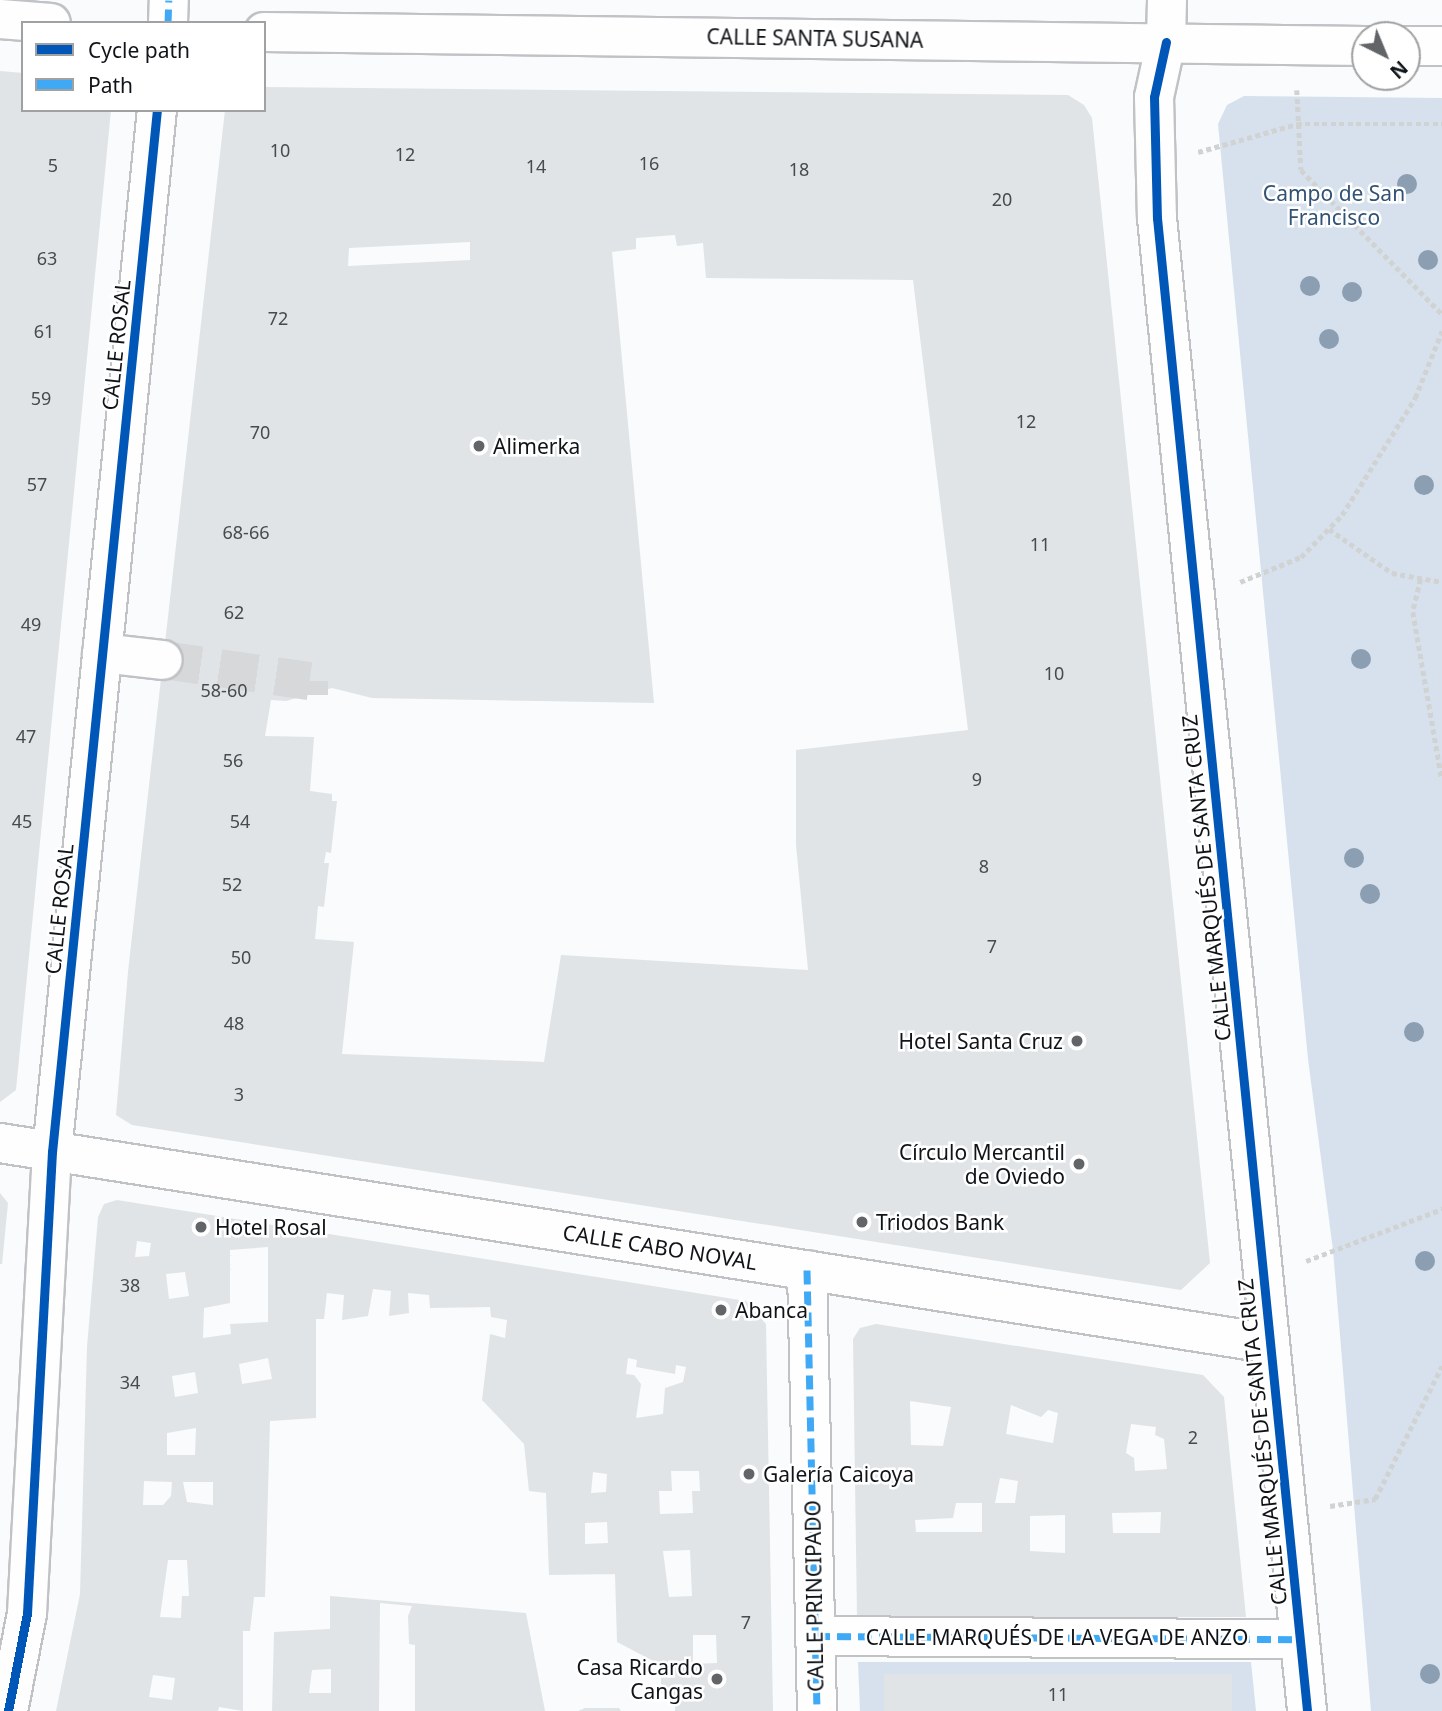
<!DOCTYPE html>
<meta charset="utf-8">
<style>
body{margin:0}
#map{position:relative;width:1442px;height:1711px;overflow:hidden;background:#f9fbfc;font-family:"Noto Sans",sans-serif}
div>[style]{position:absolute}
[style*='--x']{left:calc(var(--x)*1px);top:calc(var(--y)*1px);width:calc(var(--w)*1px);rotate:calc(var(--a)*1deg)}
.green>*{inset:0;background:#d6e1ed}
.building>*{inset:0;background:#e0e4e6;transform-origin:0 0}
.minor-tunnel>*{height:38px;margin-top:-19px;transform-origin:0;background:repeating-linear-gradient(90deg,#d6d8da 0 38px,transparent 0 57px)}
.path>*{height:4.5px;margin-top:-2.25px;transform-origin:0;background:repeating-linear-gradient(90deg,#d1d2d2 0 5px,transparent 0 8.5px)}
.roads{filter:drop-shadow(2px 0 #c0c2c5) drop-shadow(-2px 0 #c0c2c5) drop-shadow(0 2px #c0c2c5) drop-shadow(0 -2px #c0c2c5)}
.minor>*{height:38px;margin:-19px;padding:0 19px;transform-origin:19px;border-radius:19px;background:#fefeff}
.quiet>*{height:7px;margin-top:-3.5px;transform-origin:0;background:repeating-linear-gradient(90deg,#3fa9f5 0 14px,transparent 0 21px)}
.cycleway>*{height:9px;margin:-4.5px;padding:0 4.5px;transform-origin:4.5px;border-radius:4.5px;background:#0057b8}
.trees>*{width:20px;height:20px;margin:-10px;border-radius:50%;background:#8c9eb2}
.dots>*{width:19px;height:19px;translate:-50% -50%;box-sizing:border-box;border:4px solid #fff;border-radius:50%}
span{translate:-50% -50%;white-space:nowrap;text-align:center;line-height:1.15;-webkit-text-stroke:5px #fff;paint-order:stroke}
.number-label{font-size:18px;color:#474b4f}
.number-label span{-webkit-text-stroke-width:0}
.street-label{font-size:21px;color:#101418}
.park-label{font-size:21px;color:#325275}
.poi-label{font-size:21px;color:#101418}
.left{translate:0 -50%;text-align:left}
.right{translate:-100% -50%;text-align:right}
.legend{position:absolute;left:21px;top:21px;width:245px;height:91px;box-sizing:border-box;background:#fff;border:2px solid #9fa1a3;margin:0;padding:9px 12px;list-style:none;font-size:21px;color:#101418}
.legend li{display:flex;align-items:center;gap:14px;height:35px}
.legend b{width:35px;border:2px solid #9fa1a3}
.north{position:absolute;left:1351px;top:21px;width:70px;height:70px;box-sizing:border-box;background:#fff;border:2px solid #9fa1a3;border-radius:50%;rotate:137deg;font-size:19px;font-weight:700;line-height:28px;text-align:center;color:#101418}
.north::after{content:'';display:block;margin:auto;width:24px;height:32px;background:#626568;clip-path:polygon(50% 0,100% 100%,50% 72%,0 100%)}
</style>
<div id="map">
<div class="green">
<div style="clip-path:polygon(1244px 96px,1442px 98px,1442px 1711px,1371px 1711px,1333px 1250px,1308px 1059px,1218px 124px,1227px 105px)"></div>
<div style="clip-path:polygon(858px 1662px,1251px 1662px,1256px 1711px,1232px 1711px,1231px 1675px,954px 1674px,885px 1674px,884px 1711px,860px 1711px)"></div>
</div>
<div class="building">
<div style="clip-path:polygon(0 71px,23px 73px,23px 110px,111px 110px,16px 1090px,0 1102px)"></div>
<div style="clip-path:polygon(evenodd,264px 87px,1068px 95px,1084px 105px,1092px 118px,1210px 1263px,1181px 1290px,132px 1125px,116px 1115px,128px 972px,225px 110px,264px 110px,264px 87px,675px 235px,677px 246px,703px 243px,706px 278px,913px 280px,968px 730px,796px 750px,796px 845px,808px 970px,561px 955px,544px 1062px,342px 1054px,354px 942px,315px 939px,318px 906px,324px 907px,329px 863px,324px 863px,326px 852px,331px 853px,337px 801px,332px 801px,332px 794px,310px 791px,314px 737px,265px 736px,271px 700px,286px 701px,332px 688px,372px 698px,654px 703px,612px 252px,636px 249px,636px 238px,675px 235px,264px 87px,470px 242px,470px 260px,348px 266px,349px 248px,470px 242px)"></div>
<div style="clip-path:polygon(0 1193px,8px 1203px,2px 1264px,0 1264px)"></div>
<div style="clip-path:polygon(evenodd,117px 1200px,746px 1301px,766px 1324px,773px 1711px,675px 1711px,675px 1701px,661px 1693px,661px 1665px,617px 1642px,615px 1574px,549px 1575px,546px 1493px,529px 1491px,524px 1444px,482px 1400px,490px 1334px,505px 1338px,507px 1320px,491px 1317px,490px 1307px,430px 1308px,429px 1295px,408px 1293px,409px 1313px,389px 1316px,391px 1291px,373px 1289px,368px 1316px,342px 1320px,344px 1295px,327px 1293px,324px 1319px,316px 1319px,316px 1418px,270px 1421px,265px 1597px,254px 1597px,250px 1631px,243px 1631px,243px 1711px,219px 1707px,218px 1711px,56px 1711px,80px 1594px,87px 1347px,98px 1217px,104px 1204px,117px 1200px,137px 1241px,151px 1243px,149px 1256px,135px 1257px,137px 1241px,117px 1200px,268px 1247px,268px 1322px,230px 1324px,231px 1334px,203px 1338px,204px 1308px,230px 1303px,230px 1250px,268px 1247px,117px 1200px,185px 1272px,189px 1296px,169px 1299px,166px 1274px,185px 1272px,117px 1200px,268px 1358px,272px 1379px,242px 1384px,239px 1364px,268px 1358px,117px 1200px,628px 1358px,637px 1360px,636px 1367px,675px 1374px,676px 1365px,686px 1367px,683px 1382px,665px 1388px,663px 1414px,636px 1418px,641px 1384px,634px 1375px,626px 1374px,628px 1358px,117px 1200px,195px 1372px,198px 1393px,175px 1397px,172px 1376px,195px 1372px,117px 1200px,196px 1428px,195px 1455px,167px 1455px,167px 1433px,196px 1428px,117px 1200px,671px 1471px,699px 1471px,700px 1491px,692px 1491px,693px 1513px,660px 1514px,659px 1491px,672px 1491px,671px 1471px,117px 1200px,593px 1472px,607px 1474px,606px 1492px,591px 1493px,593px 1472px,117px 1200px,144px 1481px,172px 1482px,171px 1496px,163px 1505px,143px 1505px,144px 1481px,117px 1200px,183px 1482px,213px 1482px,213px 1505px,187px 1502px,183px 1482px,117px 1200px,607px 1522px,608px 1543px,585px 1544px,585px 1523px,607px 1522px,117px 1200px,690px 1550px,692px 1596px,669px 1597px,663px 1551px,690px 1550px,117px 1200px,168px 1560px,187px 1560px,189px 1596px,182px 1596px,181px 1618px,160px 1617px,168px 1560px,117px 1200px,693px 1635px,716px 1635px,717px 1663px,693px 1664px,693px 1635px,117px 1200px,153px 1675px,175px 1678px,172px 1700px,149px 1697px,153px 1675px)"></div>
<div style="clip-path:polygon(evenodd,876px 1324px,1203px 1375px,1224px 1397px,1246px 1617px,857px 1618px,853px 1339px,860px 1328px,876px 1324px,910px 1401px,951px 1407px,943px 1446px,911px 1445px,910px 1401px,876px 1324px,1011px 1405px,1041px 1417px,1048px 1410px,1058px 1413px,1053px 1443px,1006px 1434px,1011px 1405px,876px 1324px,1131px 1424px,1156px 1427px,1155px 1435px,1164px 1439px,1167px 1469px,1135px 1471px,1134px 1458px,1126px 1453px,1131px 1424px,876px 1324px,1000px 1478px,1018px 1481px,1015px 1503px,995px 1503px,1000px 1478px,876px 1324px,956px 1503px,982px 1503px,982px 1532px,916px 1532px,915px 1520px,953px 1518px,956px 1503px,876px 1324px,1161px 1512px,1160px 1533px,1113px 1533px,1112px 1513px,1161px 1512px,876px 1324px,1065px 1515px,1065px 1553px,1030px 1551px,1030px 1516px,1065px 1515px)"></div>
<div style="clip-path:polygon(evenodd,330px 1596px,526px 1613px,545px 1711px,415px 1711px,415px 1645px,409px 1644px,408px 1616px,412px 1606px,380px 1603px,379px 1711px,272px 1711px,274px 1632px,330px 1629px,330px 1596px,331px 1669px,331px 1693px,309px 1693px,312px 1670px,331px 1669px)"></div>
<div style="left:884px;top:1674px;width:348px;height:37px"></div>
<div style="clip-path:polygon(585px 1708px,619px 1708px,621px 1711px,578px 1711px)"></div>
</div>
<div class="minor-tunnel">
<div style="--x:163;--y:660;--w:148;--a:8.2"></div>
<div style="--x:309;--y:681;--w:14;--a:90"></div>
</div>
<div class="path">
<div style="--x:1297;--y:90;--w:80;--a:87.1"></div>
<div style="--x:1301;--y:170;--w:202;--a:45.6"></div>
<div style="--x:1198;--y:152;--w:103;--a:-15.8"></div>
<div style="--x:1297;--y:124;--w:145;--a:0"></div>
<div style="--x:1329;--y:529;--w:77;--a:34.9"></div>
<div style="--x:1392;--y:573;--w:51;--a:10.2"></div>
<div style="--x:1421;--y:579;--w:34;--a:104"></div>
<div style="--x:1413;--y:612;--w:170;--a:80.2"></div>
<div style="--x:1240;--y:582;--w:66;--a:-22.3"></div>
<div style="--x:1301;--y:557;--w:59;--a:-45.7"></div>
<div style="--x:1342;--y:515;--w:138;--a:-58"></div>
<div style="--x:1415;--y:398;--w:72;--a:-68.1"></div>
<div style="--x:1306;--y:1261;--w:146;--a:-20.9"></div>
<div style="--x:1330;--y:1506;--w:46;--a:-8.8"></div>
<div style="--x:1375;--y:1499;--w:149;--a:-63.3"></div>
</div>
<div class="roads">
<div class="minor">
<div style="--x:1167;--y:0;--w:42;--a:91.4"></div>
<div style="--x:1166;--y:42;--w:56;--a:102.3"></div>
<div style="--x:1154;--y:97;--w:121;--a:88.6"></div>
<div style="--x:1157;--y:218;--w:1501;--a:84.26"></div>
<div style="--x:0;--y:19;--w:51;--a:4.5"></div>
<div style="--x:168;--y:23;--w:23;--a:-88"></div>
<div style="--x:264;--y:32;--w:1101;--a:0.73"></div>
<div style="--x:1407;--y:46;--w:35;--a:0"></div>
<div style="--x:102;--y:653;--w:61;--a:6.5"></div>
<div style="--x:0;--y:1143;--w:1283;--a:8.97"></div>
<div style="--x:807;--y:1270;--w:441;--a:88.7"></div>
<div style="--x:816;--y:1636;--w:483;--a:0.4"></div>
<div style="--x:8;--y:1711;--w:100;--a:-79"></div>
<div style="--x:27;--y:1613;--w:462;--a:-86.9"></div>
<div style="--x:52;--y:1152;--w:1047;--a:-84.25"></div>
</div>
</div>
<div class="quiet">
<div style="--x:168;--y:23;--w:23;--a:-88"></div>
<div style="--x:807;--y:1270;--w:441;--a:88.7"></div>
<div style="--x:816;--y:1636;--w:483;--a:0.4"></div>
</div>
<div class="cycleway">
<div style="--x:1166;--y:42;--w:56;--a:102.3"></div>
<div style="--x:1154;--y:97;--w:121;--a:88.6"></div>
<div style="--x:1157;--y:218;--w:1501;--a:84.26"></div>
<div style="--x:8;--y:1711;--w:100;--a:-79"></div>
<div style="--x:27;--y:1613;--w:462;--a:-86.9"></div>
<div style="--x:52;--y:1152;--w:1047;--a:-84.25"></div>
</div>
<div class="trees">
<div style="left:1407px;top:184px"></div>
<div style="left:1428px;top:260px"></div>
<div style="left:1310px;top:286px"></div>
<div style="left:1352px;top:292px"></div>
<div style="left:1329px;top:339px"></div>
<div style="left:1424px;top:485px"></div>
<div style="left:1361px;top:659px"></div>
<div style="left:1354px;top:858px"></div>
<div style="left:1370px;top:894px"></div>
<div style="left:1414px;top:1032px"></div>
<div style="left:1425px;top:1261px"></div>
<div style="left:1430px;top:1674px"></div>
</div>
<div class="dots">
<div style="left:479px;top:446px;background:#626568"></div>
<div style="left:1077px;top:1041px;background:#626568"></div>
<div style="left:1079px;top:1164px;background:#626568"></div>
<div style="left:862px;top:1222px;background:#626568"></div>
<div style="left:201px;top:1227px;background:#626568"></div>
<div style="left:721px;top:1310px;background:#626568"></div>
<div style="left:749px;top:1474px;background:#626568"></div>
<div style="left:717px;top:1679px;background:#626568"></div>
</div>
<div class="number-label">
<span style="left:280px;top:150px">10</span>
<span style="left:405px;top:154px">12</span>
<span style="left:649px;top:163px">16</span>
<span style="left:53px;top:165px">5</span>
<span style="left:536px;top:166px">14</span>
<span style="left:799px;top:169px">18</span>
<span style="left:1002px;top:199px">20</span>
<span style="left:47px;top:258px">63</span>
<span style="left:278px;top:318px">72</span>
<span style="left:44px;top:331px">61</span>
<span style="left:41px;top:398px">59</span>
<span style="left:1026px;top:421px">12</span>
<span style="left:260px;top:432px">70</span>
<span style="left:37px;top:484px">57</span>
<span style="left:246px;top:532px">68-66</span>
<span style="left:1040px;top:544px">11</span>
<span style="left:234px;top:612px">62</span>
<span style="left:31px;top:624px">49</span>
<span style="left:1054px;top:673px">10</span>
<span style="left:224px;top:690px">58-60</span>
<span style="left:26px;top:736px">47</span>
<span style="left:233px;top:760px">56</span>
<span style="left:977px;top:779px">9</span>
<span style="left:22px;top:821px">45</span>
<span style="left:240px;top:821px">54</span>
<span style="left:984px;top:866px">8</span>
<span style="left:232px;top:884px">52</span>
<span style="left:992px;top:946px">7</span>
<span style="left:241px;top:957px">50</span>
<span style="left:234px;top:1023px">48</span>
<span style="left:239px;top:1094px">3</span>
<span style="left:130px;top:1285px">38</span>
<span style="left:130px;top:1382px">34</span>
<span style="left:1193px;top:1437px">2</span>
<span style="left:746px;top:1622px">7</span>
<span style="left:1058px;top:1694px">11</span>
</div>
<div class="street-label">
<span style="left:815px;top:38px;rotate:1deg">CALLE SANTA SUSANA</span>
<span style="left:116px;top:345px;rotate:-84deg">CALLE ROSAL</span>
<span style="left:1206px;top:878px;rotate:-96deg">CALLE MARQUÉS DE SANTA CRUZ</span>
<span style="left:59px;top:909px;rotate:-84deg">CALLE ROSAL</span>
<span style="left:660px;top:1247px;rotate:9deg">CALLE CABO NOVAL</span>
<span style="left:1262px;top:1442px;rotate:-96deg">CALLE MARQUÉS DE SANTA CRUZ</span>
<span style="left:814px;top:1596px;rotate:-91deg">CALLE PRINCIPADO</span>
<span style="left:1057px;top:1637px">CALLE MARQUÉS DE LA VEGA DE ANZO</span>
</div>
<div class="park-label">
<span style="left:1334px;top:205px">Campo de San<br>Francisco</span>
</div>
<div class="poi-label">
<span class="left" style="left:493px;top:446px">Alimerka</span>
<span class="right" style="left:1063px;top:1041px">Hotel Santa Cruz</span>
<span class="right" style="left:1065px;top:1164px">Círculo Mercantil<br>de Oviedo</span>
<span class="left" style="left:876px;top:1222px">Triodos Bank</span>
<span class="left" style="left:215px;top:1227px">Hotel Rosal</span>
<span class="left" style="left:735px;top:1310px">Abanca</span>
<span class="left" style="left:763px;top:1474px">Galería Caicoya</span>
<span class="right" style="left:703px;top:1679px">Casa Ricardo<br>Cangas</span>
</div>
<ul class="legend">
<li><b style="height:9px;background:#0057b8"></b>Cycle path</li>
<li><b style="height:9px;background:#3fa9f5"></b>Path</li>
</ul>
<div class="north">N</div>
</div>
